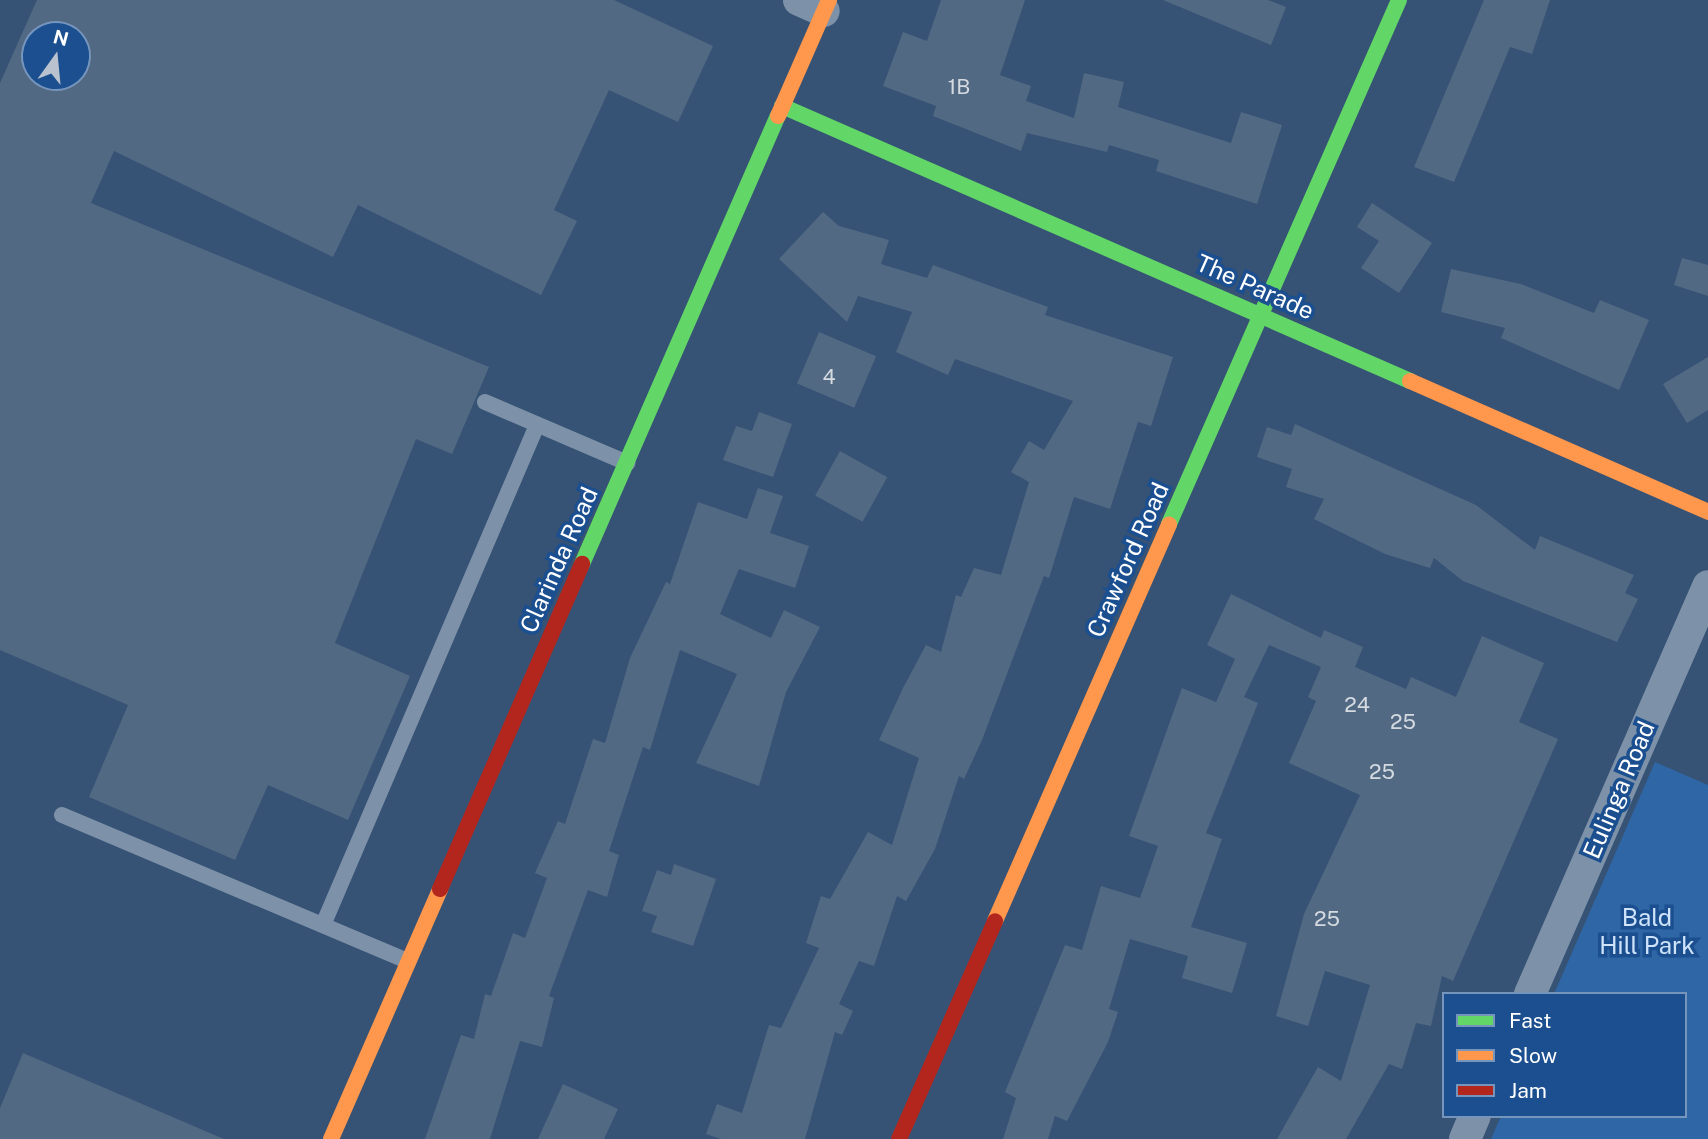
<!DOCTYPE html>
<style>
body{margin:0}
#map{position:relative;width:1708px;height:1139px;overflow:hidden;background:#365274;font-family:"Public Sans",sans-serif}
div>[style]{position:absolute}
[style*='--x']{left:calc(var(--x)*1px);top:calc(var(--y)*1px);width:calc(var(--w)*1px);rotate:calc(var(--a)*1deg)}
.green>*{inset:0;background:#2f66a5}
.building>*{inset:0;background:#526984;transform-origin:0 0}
.lane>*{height:16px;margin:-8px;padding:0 8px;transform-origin:8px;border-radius:8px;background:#7d92a8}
.street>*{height:32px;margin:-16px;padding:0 16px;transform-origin:16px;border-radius:16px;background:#7d92a8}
.fast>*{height:16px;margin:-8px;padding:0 8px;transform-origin:8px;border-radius:8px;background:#63d668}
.slow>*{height:16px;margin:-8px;padding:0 8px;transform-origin:8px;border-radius:8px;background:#ff974d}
.jam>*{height:16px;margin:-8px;padding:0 8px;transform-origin:8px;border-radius:8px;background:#b3261e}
span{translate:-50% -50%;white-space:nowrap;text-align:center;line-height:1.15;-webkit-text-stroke:7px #1b4f8f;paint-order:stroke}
.number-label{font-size:21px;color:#d4dae0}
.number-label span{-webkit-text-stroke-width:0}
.street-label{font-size:24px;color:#fff}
.park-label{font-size:24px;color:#cfe3fa}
.legend{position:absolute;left:1442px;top:992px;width:245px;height:126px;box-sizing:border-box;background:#1b4f8f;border:2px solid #7695bc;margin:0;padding:9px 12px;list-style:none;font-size:21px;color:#fff}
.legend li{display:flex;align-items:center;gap:14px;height:35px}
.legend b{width:35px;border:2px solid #7695bc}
.north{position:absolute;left:21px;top:21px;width:70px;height:70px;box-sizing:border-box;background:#1b4f8f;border:2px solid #7695bc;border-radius:50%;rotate:15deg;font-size:19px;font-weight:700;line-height:28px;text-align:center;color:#fff}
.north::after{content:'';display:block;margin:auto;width:24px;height:32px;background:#b9c2ce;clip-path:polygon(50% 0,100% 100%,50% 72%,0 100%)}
</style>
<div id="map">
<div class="green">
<div style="clip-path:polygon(1655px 762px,1708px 785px,1708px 1139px,1491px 1139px,1501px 1116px,1685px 1116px,1685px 994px,1554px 994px)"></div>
</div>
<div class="building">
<div style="clip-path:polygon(evenodd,37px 0,614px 0,713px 46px,678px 122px,609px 90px,554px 210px,577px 221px,541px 295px,358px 205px,333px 257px,114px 151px,91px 203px,489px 367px,452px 454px,416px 439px,335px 643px,410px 676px,348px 820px,268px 785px,235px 860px,89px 797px,128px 705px,0 650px,0 83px,37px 0,35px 35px,77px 35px,77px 77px,35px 77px,35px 35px)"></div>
<div style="clip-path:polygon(941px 0,1025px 0,1000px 75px,1031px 86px,1026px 101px,1074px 118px,1084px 73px,1124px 82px,1118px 107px,1231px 143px,1241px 112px,1282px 125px,1257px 204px,1156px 171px,1159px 160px,1109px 145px,1107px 152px,1027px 133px,1021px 151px,933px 116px,936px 106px,883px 86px,903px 32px,927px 41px)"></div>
<div style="clip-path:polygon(1163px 0,1268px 0,1286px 7px,1271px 45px)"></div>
<div style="clip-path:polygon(1484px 0,1550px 0,1532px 54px,1510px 47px,1454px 182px,1414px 167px)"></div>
<div style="clip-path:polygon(1372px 203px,1432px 243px,1399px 293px,1361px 268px,1379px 241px,1357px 227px)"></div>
<div style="clip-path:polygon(823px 212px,839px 226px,889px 240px,881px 264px,927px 278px,933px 265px,1048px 307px,1045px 315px,1173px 357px,1151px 426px,1138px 422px,1110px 509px,1074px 497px,1049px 578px,1044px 576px,982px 740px,964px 779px,959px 776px,935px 849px,906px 901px,897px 896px,874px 966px,859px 961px,839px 1004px,853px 1011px,842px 1035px,835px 1032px,805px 1139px,721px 1139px,706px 1134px,717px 1104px,742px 1113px,769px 1025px,781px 1028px,819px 948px,806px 943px,821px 896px,830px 899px,868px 832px,892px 845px,919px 758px,879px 740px,903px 688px,926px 645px,941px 652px,956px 595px,961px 597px,974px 568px,1001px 575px,1029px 482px,1011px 472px,1029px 441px,1044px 450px,1073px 401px,955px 359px,948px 375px,896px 352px,912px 312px,858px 296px,847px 322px,779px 259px)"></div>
<div style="clip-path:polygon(1682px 258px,1708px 265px,1708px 296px,1674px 285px)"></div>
<div style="clip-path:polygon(1451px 269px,1521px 284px,1594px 313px,1600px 300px,1649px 320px,1619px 390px,1501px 338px,1505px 328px,1441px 312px)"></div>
<div style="left:819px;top:332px;width:62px;height:56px;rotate:23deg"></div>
<div style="clip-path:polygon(1708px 357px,1708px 410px,1687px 423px,1663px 384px)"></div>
<div style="clip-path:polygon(759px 412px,792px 424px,773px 477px,723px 460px,736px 426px,752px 431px)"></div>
<div style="clip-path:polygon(1295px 424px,1476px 505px,1535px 550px,1540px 536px,1634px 575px,1625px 593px,1638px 599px,1617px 642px,1463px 581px,1434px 558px,1430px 568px,1385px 554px,1314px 519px,1324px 499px,1286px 487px,1292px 469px,1257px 457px,1267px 427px,1291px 435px)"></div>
<div style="left:840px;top:451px;width:54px;height:51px;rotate:29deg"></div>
<div style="clip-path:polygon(758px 488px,783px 496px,770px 533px,809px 546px,795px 588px,739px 569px,720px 614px,771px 638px,784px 610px,820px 627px,786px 692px,759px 786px,696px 763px,737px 674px,680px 650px,650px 750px,643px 747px,609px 851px,619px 855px,607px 897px,588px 890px,549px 996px,554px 998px,542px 1047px,520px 1041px,490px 1139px,425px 1139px,461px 1035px,474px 1039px,485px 994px,491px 996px,513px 933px,525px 938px,547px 878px,535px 873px,558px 821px,565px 824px,593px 739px,605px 743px,630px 658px,666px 582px,670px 584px,698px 502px,747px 519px)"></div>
<div style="clip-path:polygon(1231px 594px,1321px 638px,1324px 630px,1363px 647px,1355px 667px,1406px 689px,1411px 677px,1456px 697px,1482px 636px,1544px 663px,1519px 722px,1558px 739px,1453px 981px,1442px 976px,1431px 1026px,1416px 1023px,1402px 1069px,1389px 1064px,1346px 1139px,1277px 1139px,1318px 1067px,1341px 1081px,1370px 985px,1325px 971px,1308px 1026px,1276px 1016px,1304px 914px,1360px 795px,1289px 763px,1316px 701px,1308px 697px,1321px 667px,1269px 645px,1244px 697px,1258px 703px,1206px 833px,1222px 839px,1191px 927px,1247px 943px,1232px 993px,1182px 978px,1188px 956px,1130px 939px,1109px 1009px,1118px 1012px,1108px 1042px,1067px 1121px,1055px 1116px,1048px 1139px,1003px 1139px,1016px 1098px,1005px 1092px,1065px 945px,1082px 950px,1101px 886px,1140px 898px,1158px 846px,1129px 836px,1182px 688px,1216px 702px,1235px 659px,1207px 645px)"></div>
<div style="clip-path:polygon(674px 864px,716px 879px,693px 946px,651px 932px,657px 916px,642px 911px,657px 870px,671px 875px)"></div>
<div style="clip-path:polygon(23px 1053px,224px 1139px,0 1139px,0 1108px)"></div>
<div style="clip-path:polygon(563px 1084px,618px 1109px,604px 1139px,538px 1139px)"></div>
</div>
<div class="lane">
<div style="--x:485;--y:402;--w:155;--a:23.2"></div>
<div style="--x:62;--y:815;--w:376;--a:22.9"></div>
<div style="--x:323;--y:925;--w:544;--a:-66.83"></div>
</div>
<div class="street">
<div style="--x:799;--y:0;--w:27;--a:24"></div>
<div style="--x:1530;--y:994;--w:445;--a:-66.4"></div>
<div style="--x:1465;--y:1139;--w:25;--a:-67"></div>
</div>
<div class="fast">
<div style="--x:782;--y:106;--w:686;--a:23.65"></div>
<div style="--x:1169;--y:524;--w:572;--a:-66.3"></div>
<div style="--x:582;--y:564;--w:489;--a:-66.4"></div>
</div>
<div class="slow">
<div style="--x:778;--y:116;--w:127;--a:-66.3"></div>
<div style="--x:1410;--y:381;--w:326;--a:23.7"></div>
<div style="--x:995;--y:921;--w:433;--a:-66.3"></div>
<div style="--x:331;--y:1139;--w:273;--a:-66.4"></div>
</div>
<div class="jam">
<div style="--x:440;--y:889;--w:355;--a:-66.4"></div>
<div style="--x:899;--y:1139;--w:238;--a:-66.2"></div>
</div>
<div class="number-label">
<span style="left:959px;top:87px">1B</span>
<span style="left:829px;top:377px">4</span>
<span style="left:1357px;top:705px">24</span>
<span style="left:1403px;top:722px">25</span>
<span style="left:1382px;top:772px">25</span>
<span style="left:1327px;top:919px">25</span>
</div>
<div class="street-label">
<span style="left:1255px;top:287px;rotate:24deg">The Parade</span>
<span style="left:559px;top:560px;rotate:-66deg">Clarinda Road</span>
<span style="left:1128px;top:560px;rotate:-66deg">Crawford Road</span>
<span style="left:1619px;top:790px;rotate:-67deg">Eulinga Road</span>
</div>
<div class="park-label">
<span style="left:1647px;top:932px">Bald<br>Hill Park</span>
</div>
<ul class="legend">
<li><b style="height:9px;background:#63d668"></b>Fast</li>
<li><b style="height:9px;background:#ff974d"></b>Slow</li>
<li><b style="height:9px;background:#b3261e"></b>Jam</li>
</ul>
<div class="north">N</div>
</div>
